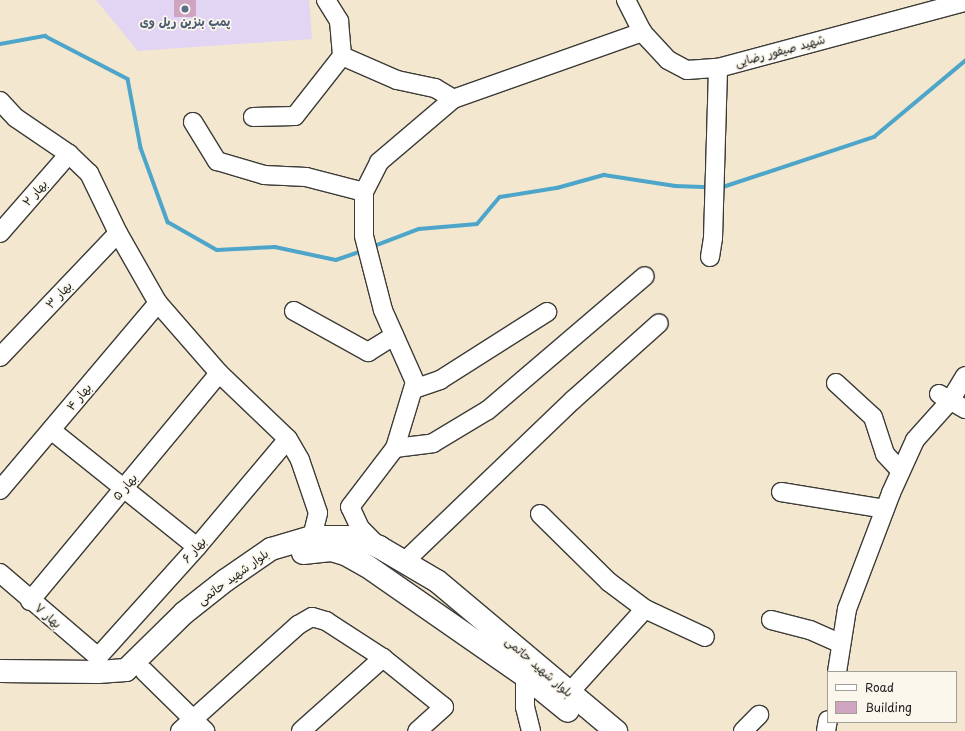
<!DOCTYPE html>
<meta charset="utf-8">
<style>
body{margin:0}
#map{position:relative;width:965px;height:731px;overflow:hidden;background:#f3e8cf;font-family:"Playpen Sans","Playpen Sans Arabic",sans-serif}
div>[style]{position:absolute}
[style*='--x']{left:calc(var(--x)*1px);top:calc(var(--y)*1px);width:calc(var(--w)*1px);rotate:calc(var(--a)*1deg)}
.built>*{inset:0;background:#e2d4f3}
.stream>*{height:3.5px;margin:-1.75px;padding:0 1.75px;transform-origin:1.75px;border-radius:1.75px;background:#4da5ca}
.building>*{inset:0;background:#cea4c0;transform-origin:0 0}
.roads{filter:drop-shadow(1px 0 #3c3b37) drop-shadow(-1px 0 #3c3b37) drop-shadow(0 1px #3c3b37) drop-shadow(0 -1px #3c3b37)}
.minor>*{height:18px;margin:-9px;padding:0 9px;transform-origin:9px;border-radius:9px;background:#fff}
.major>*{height:22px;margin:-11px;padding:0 11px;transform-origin:11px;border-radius:11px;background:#fff}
.dots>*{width:11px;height:11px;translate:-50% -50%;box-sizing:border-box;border:2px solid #fbf7ec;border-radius:50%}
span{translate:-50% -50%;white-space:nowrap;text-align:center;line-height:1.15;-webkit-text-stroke:3.5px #fbf7ec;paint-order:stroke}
.service-label{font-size:12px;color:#4e5e75;font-weight:700}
.street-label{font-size:12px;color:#1c1c1c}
.legend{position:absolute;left:827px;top:671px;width:130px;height:52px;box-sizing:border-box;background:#fbf7ec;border:1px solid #a29f99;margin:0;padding:5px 7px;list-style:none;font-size:12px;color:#1c1c1c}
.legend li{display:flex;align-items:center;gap:8px;height:20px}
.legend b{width:20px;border:1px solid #a29f99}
</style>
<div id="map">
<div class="built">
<div style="clip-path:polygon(96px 0,309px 0,312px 39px,138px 51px)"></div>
</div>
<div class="stream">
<div style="--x:0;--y:44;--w:46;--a:-10.1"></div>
<div style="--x:45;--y:36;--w:93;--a:27.4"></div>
<div style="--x:128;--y:79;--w:70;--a:79.3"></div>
<div style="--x:141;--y:148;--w:79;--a:70"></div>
<div style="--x:168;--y:222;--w:56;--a:29.7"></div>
<div style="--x:217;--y:250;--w:58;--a:-3"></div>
<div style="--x:275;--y:247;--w:62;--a:12"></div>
<div style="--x:336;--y:260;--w:28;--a:-19"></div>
<div style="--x:720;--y:188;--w:162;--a:-18.3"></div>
<div style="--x:874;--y:137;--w:119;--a:-39.9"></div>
<div style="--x:372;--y:247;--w:50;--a:-21"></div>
<div style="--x:419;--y:229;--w:58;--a:-4.9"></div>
<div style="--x:477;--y:224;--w:35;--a:-50"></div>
<div style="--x:500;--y:197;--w:58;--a:-9"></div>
<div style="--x:557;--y:188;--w:49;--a:-15.5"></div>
<div style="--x:604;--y:175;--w:72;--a:8.8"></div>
<div style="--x:675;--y:186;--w:35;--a:2"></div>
</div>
<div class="building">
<div style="left:174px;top:0;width:22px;height:17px"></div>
</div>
<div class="roads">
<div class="minor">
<div style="--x:326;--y:0;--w:25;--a:58"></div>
<div style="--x:339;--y:21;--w:35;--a:85"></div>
<div style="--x:342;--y:56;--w:60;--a:23.6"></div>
<div style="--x:397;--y:80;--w:39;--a:12"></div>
<div style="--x:435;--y:88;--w:21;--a:31"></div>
<div style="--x:626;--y:0;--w:36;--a:63"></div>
<div style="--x:642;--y:32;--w:38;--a:47"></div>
<div style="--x:668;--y:60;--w:21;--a:28"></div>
<div style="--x:687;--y:70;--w:31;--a:-4"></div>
<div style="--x:718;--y:68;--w:256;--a:-15"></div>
<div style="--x:0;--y:101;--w:23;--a:47"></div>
<div style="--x:16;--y:118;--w:64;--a:34.2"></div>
<div style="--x:69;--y:154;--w:28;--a:44"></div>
<div style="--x:89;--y:173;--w:67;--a:64.2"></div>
<div style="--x:118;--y:233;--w:81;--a:60.3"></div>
<div style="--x:158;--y:303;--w:93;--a:48.9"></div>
<div style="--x:219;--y:373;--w:95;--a:43.7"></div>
<div style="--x:288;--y:439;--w:24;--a:60"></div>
<div style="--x:300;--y:460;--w:56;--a:71.2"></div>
<div style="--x:318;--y:513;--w:25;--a:104"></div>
<div style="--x:253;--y:117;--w:42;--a:-1.4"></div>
<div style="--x:295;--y:116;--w:76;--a:-51.9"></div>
<div style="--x:193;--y:122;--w:46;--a:58.4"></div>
<div style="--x:217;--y:161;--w:49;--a:16.6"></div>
<div style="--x:264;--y:175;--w:42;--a:2.7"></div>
<div style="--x:306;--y:177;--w:60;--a:14.5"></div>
<div style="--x:0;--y:233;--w:105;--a:-48.9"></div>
<div style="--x:710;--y:257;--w:19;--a:-81"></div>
<div style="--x:713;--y:238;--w:170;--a:-88.3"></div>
<div style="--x:294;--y:311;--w:85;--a:29"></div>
<div style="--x:368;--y:352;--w:31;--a:-32"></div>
<div style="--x:0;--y:357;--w:171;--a:-46.4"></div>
<div style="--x:836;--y:383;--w:50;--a:42.6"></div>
<div style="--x:873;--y:417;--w:39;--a:72"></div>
<div style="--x:885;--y:454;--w:23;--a:47"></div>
<div style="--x:414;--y:389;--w:28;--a:-19"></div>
<div style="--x:440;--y:380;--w:127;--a:-32.4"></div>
<div style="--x:939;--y:394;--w:30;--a:30"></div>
<div style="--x:51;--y:430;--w:187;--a:38.7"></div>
<div style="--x:395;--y:448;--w:38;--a:-7"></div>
<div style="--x:433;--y:443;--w:64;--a:-31"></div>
<div style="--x:488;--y:410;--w:206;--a:-40.5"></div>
<div style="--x:0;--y:490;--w:245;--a:-49.8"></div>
<div style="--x:781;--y:492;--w:105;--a:9.3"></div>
<div style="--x:540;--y:514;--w:97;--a:44.6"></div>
<div style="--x:609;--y:582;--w:45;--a:36.9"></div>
<div style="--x:645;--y:609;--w:66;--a:25"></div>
<div style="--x:377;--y:545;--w:24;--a:-135"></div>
<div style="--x:360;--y:528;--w:23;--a:-115"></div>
<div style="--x:350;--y:507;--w:74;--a:-52.7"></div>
<div style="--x:395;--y:448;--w:69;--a:-73.1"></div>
<div style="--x:415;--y:382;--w:79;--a:-114"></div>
<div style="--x:383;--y:310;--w:76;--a:-104.4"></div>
<div style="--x:364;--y:236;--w:44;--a:-90"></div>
<div style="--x:364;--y:192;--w:34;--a:-63"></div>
<div style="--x:379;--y:162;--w:97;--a:-40.4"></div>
<div style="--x:453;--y:99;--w:201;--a:-19.5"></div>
<div style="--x:405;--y:561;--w:233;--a:-43.8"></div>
<div style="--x:573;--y:400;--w:115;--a:-41.8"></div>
<div style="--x:0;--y:573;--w:129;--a:40.6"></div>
<div style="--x:30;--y:601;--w:296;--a:-50.3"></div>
<div style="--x:771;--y:620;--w:40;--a:14.4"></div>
<div style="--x:810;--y:630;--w:34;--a:24"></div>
<div style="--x:98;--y:657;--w:148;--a:-48"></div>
<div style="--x:197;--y:547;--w:141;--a:-49.9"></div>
<div style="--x:144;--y:671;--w:86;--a:44.5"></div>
<div style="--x:837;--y:672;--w:64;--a:-81"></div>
<div style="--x:847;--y:609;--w:124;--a:-69.2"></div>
<div style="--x:891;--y:493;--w:58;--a:-65.6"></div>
<div style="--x:915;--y:440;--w:52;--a:-48.1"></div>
<div style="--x:950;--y:401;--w:29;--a:-59"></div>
<div style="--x:525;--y:676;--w:31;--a:90"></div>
<div style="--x:525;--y:707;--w:25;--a:76"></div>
<div style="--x:569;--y:693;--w:113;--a:-47.9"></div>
<div style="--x:180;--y:731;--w:159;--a:-41.9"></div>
<div style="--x:298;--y:625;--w:16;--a:-30"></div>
<div style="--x:312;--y:617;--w:15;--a:16"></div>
<div style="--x:326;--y:621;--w:68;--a:33"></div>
<div style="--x:383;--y:658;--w:78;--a:38.8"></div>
<div style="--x:444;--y:707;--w:36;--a:138"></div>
<div style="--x:301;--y:731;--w:110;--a:-41.7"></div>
<div style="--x:743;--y:731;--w:23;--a:-45"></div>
<div style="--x:826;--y:731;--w:11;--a:-80"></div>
</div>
<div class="major">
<div style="--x:303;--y:553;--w:28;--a:-6"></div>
<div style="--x:331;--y:550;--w:15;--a:16"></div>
<div style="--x:345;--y:554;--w:25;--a:29"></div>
<div style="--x:367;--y:566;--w:193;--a:34.8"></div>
<div style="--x:525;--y:676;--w:55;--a:39.1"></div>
<div style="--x:0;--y:671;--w:98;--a:0.6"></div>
<div style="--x:98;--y:672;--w:28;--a:-4"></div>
<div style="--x:126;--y:670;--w:81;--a:-44.5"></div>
<div style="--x:184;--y:613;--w:53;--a:-38.2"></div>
<div style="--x:226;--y:580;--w:55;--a:-34.6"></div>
<div style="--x:271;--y:549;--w:43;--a:-16.3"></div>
<div style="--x:312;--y:537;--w:40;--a:0"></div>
<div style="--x:352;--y:537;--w:29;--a:20"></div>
<div style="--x:379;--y:547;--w:67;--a:30.4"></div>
<div style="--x:437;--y:581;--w:234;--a:40"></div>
</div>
</div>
<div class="dots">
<div style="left:185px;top:9px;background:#5c6f8a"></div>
</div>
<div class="service-label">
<span style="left:185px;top:22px">پمپ بنزین ریل وی</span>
</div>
<div class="street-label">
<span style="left:780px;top:51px;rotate:-15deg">شهید صیفور رضایی</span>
<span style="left:35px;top:193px;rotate:-48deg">بهار ۲</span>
<span style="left:59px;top:295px;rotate:-47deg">بهار ۳</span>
<span style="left:79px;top:397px;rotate:-50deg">بهار ۴</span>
<span style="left:125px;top:487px;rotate:-50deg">بهار ۵</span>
<span style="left:194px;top:550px;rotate:-49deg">بهار ۶</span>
<span style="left:233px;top:577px;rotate:-36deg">بلوار شهید حاتمی</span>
<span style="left:48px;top:616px;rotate:40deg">بهار ۷</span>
<span style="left:539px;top:667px;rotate:41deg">بلوار شهید حاتمی</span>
</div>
<ul class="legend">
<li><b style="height:5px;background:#fff"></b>Road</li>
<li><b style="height:11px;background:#cea4c0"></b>Building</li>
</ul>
</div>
